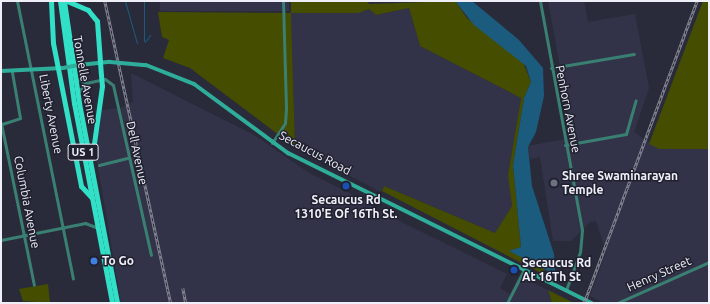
<!DOCTYPE html>
<style>
body{margin:0}
#map{position:relative;width:710px;height:304px;overflow:hidden;background:#2a2b3a;font-family:Ubuntu,sans-serif}
div>[style]{position:absolute}
[style*='--x']{left:calc(var(--x)*1px);top:calc(var(--y)*1px);width:calc(var(--w)*1px);rotate:calc(var(--a)*1deg)}
.built>*{inset:0;background:#323348;transform-origin:0 0}
.green>*{inset:0;background:#454d00}
.water>*{inset:0;background:#1b5b7d}
.stream>*{height:1px;margin:-0.5px;padding:0 0.5px;transform-origin:0.5px;border-radius:0.5px;background:#1b5b7d}
.minor>*{height:3px;margin:-1.5px;padding:0 1.5px;transform-origin:1.5px;border-radius:1.5px;background:#397f72}
.secondary>*{height:4px;margin:-2px;padding:0 2px;transform-origin:2px;border-radius:2px;background:#2eae9a}
.trunk>*{height:5px;margin:-2.5px;padding:0 2.5px;transform-origin:2.5px;border-radius:2.5px;background:#31e0c6}
.rail>*{height:2.5px;margin-top:-1.25px;transform-origin:0;background:repeating-linear-gradient(90deg,#20212f 0 3px,#858693 0 6px);box-sizing:border-box;border-block:1px solid #858693}
.secondary-bridge>*{height:4px;margin:-2px;padding:0 2px;transform-origin:2px;border-radius:2px;background:#2eae9a}
.trunk-bridge>*{height:5px;margin:-2.5px;padding:0 2.5px;transform-origin:2.5px;border-radius:2.5px;background:#31e0c6}
.dots>*{width:11px;height:11px;translate:-50% -50%;box-sizing:border-box;border:2px solid #20212f;border-radius:50%}
span{translate:-50% -50%;white-space:nowrap;text-align:center;line-height:1.15;-webkit-text-stroke:3px #20212f;paint-order:stroke}
.shield-label span{padding:1px 3px;background:#20212f;border:1px solid;border-radius:3px;-webkit-text-stroke-width:0}
.shield-label{font-size:11px;color:#efeffa;font-weight:700}
.street-label{font-size:12px;color:#efeffa}
.poi-label{font-size:12px;color:#efeffa;font-weight:700}
.left{translate:0 -50%;text-align:left}
.frame{position:absolute;inset:0;border:2px solid #efeffa;pointer-events:none}
</style>
<div id="map">
<div class="built">
<div style="left:160px;top:1px;width:129px;height:10px"></div>
<div style="clip-path:polygon(548px 1px,584px 1px,588px 22px,635px 14px,649px 88px,634px 132px,659px 149px,709px 149px,709px 303px,604px 303px,590px 296px,606px 252px,596px 221px,590px 222px,571px 241px,553px 241px,540px 157px,530px 159px,528px 146px,565px 139px,571px 126px)"></div>
<div style="clip-path:polygon(409px 8px,420px 46px,521px 98px,508px 175px,512px 206px,495px 233px,384px 186px,381px 192px,295px 147px,291px 13px,359px 13px,369px 9px,377px 15px)"></div>
<div style="clip-path:polygon(131px 73px,254px 135px,309px 173px,376px 206px,375px 209px,507px 274px,500px 288px,510px 294px,519px 276px,548px 290px,552px 303px,121px 303px,96px 155px,102px 110px,121px 108px,133px 102px)"></div>
</div>
<div class="green">
<div style="clip-path:polygon(291px 1px,367px 1px,369px 4px,455px 1px,467px 18px,523px 62px,531px 82px,524px 98px,513px 165px,521px 247px,510px 251px,545px 269px,543px 274px,382px 191px,384px 186px,495px 233px,512px 206px,508px 175px,521px 98px,420px 46px,409px 8px,376px 15px,369px 9px,359px 13px,291px 13px,295px 147px,190px 68px,163px 58px,169px 40px,162px 37px,158px 12px,291px 13px)"></div>
<div style="clip-path:polygon(703px 1px,709px 1px,709px 149px,659px 149px,649px 144px)"></div>
<div style="clip-path:polygon(48px 284px,50px 303px,23px 301px,19px 289px)"></div>
<div style="clip-path:polygon(548px 290px,574px 303px,552px 303px)"></div>
</div>
<div class="water">
<div style="clip-path:polygon(455px 1px,472px 1px,519px 40px,543px 68px,544px 96px,536px 132px,528px 147px,532px 186px,554px 254px,556px 280px,550px 272px,509px 251px,521px 247px,513px 165px,524px 98px,531px 82px,526px 66px,474px 25px)"></div>
</div>
<div class="stream">
<div style="--x:125;--y:1;--w:44;--a:74.1"></div>
<div style="--x:144;--y:1;--w:40;--a:90"></div>
<div style="--x:145;--y:42;--w:9;--a:-54"></div>
</div>
<div class="minor">
<div style="--x:17;--y:1;--w:283;--a:78.6"></div>
<div style="--x:540;--y:1;--w:233;--a:79.6"></div>
<div style="--x:582;--y:230;--w:22;--a:95"></div>
<div style="--x:580;--y:252;--w:40;--a:110.2"></div>
<div style="--x:551;--y:68;--w:84;--a:-9.6"></div>
<div style="--x:75;--y:78;--w:12;--a:24"></div>
<div style="--x:86;--y:83;--w:19;--a:-12"></div>
<div style="--x:105;--y:79;--w:10;--a:37"></div>
<div style="--x:113;--y:85;--w:174;--a:77.4"></div>
<div style="--x:79;--y:91;--w:11;--a:-49"></div>
<div style="--x:1;--y:123;--w:165;--a:78.5"></div>
<div style="--x:2;--y:124;--w:19;--a:-18"></div>
<div style="--x:20;--y:118;--w:47;--a:-99.9"></div>
<div style="--x:272;--y:143;--w:24;--a:-57"></div>
<div style="--x:285;--y:123;--w:15;--a:-86"></div>
<div style="--x:286;--y:108;--w:107;--a:-91.6"></div>
<div style="--x:565;--y:145;--w:62;--a:-10.2"></div>
<div style="--x:626;--y:134;--w:35;--a:-74"></div>
<div style="--x:99;--y:165;--w:30;--a:-14"></div>
<div style="--x:1;--y:240;--w:86;--a:-11.4"></div>
<div style="--x:85;--y:223;--w:14;--a:21"></div>
<div style="--x:507;--y:303;--w:38;--a:-63"></div>
<div style="--x:617;--y:303;--w:101;--a:-24"></div>
</div>
<div class="secondary">
<div style="--x:79;--y:65;--w:31;--a:-6"></div>
<div style="--x:1;--y:71;--w:62;--a:-2.8"></div>
<div style="--x:194;--y:84;--w:117;--a:36.3"></div>
<div style="--x:288;--y:153;--w:339;--a:26.3"></div>
</div>
<div class="trunk">
<div style="--x:51;--y:1;--w:42;--a:87.3"></div>
<div style="--x:53;--y:43;--w:146;--a:78.9"></div>
<div style="--x:81;--y:186;--w:16;--a:47"></div>
<div style="--x:60;--y:1;--w:103;--a:82.2"></div>
<div style="--x:74;--y:103;--w:204;--a:79.2"></div>
<div style="--x:64;--y:1;--w:103;--a:81.6"></div>
<div style="--x:79;--y:103;--w:204;--a:79.2"></div>
<div style="--x:67;--y:1;--w:23;--a:23"></div>
<div style="--x:88;--y:10;--w:14;--a:51"></div>
<div style="--x:97;--y:21;--w:54;--a:85.8"></div>
<div style="--x:92;--y:158;--w:73;--a:-82.1"></div>
</div>
<div class="rail">
<div style="--x:105;--y:1;--w:309;--a:77.7"></div>
<div style="--x:183;--y:288;--w:15;--a:79"></div>
<div style="--x:584;--y:303;--w:322;--a:-69.5"></div>
</div>
<div class="secondary-bridge">
<div style="--x:110;--y:62;--w:36;--a:5"></div>
<div style="--x:146;--y:65;--w:52;--a:21.6"></div>
<div style="--x:63;--y:68;--w:16;--a:-11"></div>
</div>
<div class="trunk-bridge">
<div style="--x:101;--y:75;--w:11;--a:85"></div>
</div>
<div class="dots">
<div style="left:554px;top:183px;background:#6b7280"></div>
<div style="left:346px;top:186px;background:#1a4fb4"></div>
<div style="left:94px;top:261px;background:#3f7fe0"></div>
<div style="left:514px;top:270px;background:#1a4fb4"></div>
</div>
<div class="shield-label">
<span style="left:83px;top:152px">US 1</span>
</div>
<div class="street-label">
<span style="left:85px;top:80px;rotate:80deg">Tonnelle Avenue</span>
<span style="left:568px;top:109px;rotate:79deg">Penhorn Avenue</span>
<span style="left:51px;top:114px;rotate:79deg">Liberty Avenue</span>
<span style="left:137px;top:153px;rotate:78deg">Dell Avenue</span>
<span style="left:315px;top:153px;rotate:28deg">Secaucus Road</span>
<span style="left:27px;top:202px;rotate:79deg">Columbia Avenue</span>
<span style="left:659px;top:274px;rotate:-24deg">Henry Street</span>
</div>
<div class="poi-label">
<span class="left" style="left:562px;top:183px">Shree Swaminarayan<br>Temple</span>
<span style="left:346px;top:207px">Secaucus Rd<br>1310'E Of 16Th St.</span>
<span class="left" style="left:102px;top:261px">To Go</span>
<span class="left" style="left:522px;top:270px">Secaucus Rd<br>At 16Th St</span>
</div>
<div class="frame"></div>
</div>
